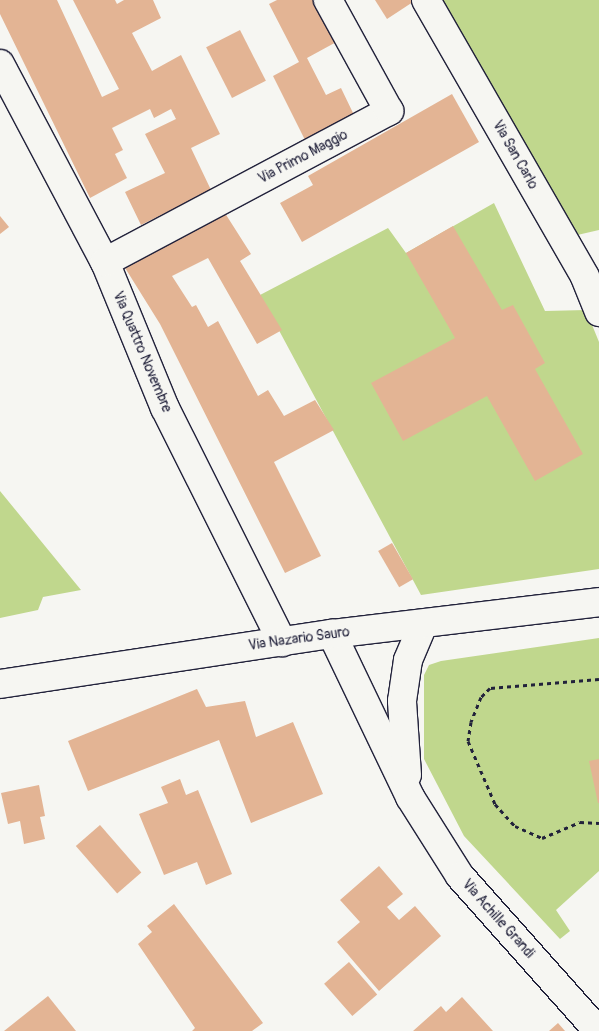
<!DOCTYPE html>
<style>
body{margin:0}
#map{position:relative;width:599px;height:1031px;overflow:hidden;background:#f6f6f2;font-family:Pangolin,sans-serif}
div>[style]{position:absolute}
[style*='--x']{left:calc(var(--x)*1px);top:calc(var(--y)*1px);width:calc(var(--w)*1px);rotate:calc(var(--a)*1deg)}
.green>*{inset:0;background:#c0d78d}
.building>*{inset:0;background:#e3b494;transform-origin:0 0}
.path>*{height:3px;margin-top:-1.5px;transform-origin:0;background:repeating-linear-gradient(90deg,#22223b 0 4px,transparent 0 8px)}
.roads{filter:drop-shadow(1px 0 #22223b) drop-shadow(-1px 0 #22223b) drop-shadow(0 1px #22223b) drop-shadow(0 -1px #22223b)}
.minor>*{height:28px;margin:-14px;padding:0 14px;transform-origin:14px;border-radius:14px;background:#f6f6f2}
.major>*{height:28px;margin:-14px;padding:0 14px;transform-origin:14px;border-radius:14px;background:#f6f6f2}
span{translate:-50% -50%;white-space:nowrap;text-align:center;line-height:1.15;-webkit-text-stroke:4px #f6f6f2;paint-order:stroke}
.street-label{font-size:14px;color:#22223b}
</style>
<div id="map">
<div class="green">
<div style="clip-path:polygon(443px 0,599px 0,599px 230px,573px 236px)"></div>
<div style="clip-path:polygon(494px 203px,545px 311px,586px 310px,599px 342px,599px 569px,421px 595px,260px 295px,388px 228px,406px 253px)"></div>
<div style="clip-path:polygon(0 491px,81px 590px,43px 597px,38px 610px,0 618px)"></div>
<div style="clip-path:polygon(599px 638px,599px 871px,556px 910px,570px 931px,560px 939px,464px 836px,424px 759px,424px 675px,429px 665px,441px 661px)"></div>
</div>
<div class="building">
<div style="clip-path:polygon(0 0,57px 0,102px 97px,119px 89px,73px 0,115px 0,117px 4px,124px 0,153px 0,161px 18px,132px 33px,152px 71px,181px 55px,220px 134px,191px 148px,211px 190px,141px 225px,125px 192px,165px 173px,145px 134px,176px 119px,171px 109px,154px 118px,150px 109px,112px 128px,123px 150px,115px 154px,127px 178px,90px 198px,0 14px)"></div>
<div style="clip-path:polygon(277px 0,318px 0,340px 40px,307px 58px,326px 95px,341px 88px,354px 115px,305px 140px,273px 76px,299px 62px,269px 4px)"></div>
<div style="clip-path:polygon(375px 0,416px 0,387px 19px)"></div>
<div style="left:240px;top:30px;width:57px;height:38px;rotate:63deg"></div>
<div style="clip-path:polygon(452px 94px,479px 142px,302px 242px,280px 203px,313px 185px,308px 176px)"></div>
<div style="clip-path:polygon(223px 210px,251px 254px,240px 261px,282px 330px,257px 344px,208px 258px,172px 276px,192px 307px,196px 305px,208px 327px,218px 321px,258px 396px,268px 390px,284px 416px,315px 400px,334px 430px,274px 462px,321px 556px,285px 573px,160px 324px,122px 263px)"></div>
<div style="clip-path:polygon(0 216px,9px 227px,0 234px)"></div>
<div style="clip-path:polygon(453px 226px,502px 310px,513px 305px,545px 363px,535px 369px,583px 454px,535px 481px,487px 396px,403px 441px,371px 383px,455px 338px,406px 253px)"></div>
<div style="left:392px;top:543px;width:42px;height:16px;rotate:60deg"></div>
<div style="clip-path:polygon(197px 689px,206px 707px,245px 701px,256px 737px,293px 722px,323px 794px,251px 823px,219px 740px,88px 791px,68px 741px)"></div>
<div style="clip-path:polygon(599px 759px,599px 803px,598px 803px,589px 761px)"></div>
<div style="clip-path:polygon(180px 779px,186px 795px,198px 790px,232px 874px,206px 885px,197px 862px,164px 875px,139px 814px,168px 803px,161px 787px)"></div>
<div style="clip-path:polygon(39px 785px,45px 816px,40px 817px,45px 839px,24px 844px,20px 821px,8px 824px,1px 793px)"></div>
<div style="left:100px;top:825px;width:63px;height:32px;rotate:49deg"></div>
<div style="clip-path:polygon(379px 866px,403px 894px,387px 907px,399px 920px,415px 906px,441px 936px,379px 991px,337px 942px,360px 922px,340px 900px)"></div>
<div style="clip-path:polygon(174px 904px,263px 1023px,252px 1031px,192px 1031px,195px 1028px,138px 944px,152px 932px,147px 926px)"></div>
<div style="left:349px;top:962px;width:43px;height:33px;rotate:49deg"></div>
<div style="clip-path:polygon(48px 996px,76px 1031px,4px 1031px)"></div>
<div style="clip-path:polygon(462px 997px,493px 1031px,413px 1031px,441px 1006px,446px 1012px)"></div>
<div style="clip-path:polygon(558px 1023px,565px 1031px,549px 1031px)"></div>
</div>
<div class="path">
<div style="--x:599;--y:679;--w:109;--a:175.3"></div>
<div style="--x:490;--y:688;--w:13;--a:135"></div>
<div style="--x:481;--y:697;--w:27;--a:112"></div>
<div style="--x:471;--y:722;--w:19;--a:99"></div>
<div style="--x:468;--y:741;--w:69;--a:66.8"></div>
<div style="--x:495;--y:804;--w:30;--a:48"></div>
<div style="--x:515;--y:826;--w:30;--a:24"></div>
<div style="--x:542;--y:838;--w:41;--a:-22.8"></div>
<div style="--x:580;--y:822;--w:19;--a:3"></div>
</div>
<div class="roads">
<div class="minor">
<div style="--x:426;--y:0;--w:319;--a:60.1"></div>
<div style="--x:585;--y:277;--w:38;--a:68"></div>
<div style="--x:0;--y:64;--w:224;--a:62.1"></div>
<div style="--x:105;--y:262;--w:158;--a:67.7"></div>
<div style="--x:165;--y:408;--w:262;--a:63.4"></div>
<div style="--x:105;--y:262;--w:322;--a:-28"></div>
<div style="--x:389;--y:111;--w:127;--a:-118.8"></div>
<div style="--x:332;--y:634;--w:181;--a:64.4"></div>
<div style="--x:410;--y:797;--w:93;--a:57.7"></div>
<div style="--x:460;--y:876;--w:208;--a:48.3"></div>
<div style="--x:407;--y:775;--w:74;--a:-93.9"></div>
<div style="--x:402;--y:701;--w:41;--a:-81.7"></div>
<div style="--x:408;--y:660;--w:39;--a:-67"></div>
</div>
<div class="major">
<div style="--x:0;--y:684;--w:336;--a:-8.6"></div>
<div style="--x:332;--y:634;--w:269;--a:-6.8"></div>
</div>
</div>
<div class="street-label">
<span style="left:515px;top:155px;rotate:60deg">Via San Carlo</span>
<span style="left:303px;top:157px;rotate:-28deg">Via Primo Maggio</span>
<span style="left:142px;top:352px;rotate:67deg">Via Quattro Novembre</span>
<span style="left:299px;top:639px;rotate:-8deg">Via Nazario Sauro</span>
<span style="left:498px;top:919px;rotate:48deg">Via Achille Grandi</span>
</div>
</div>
